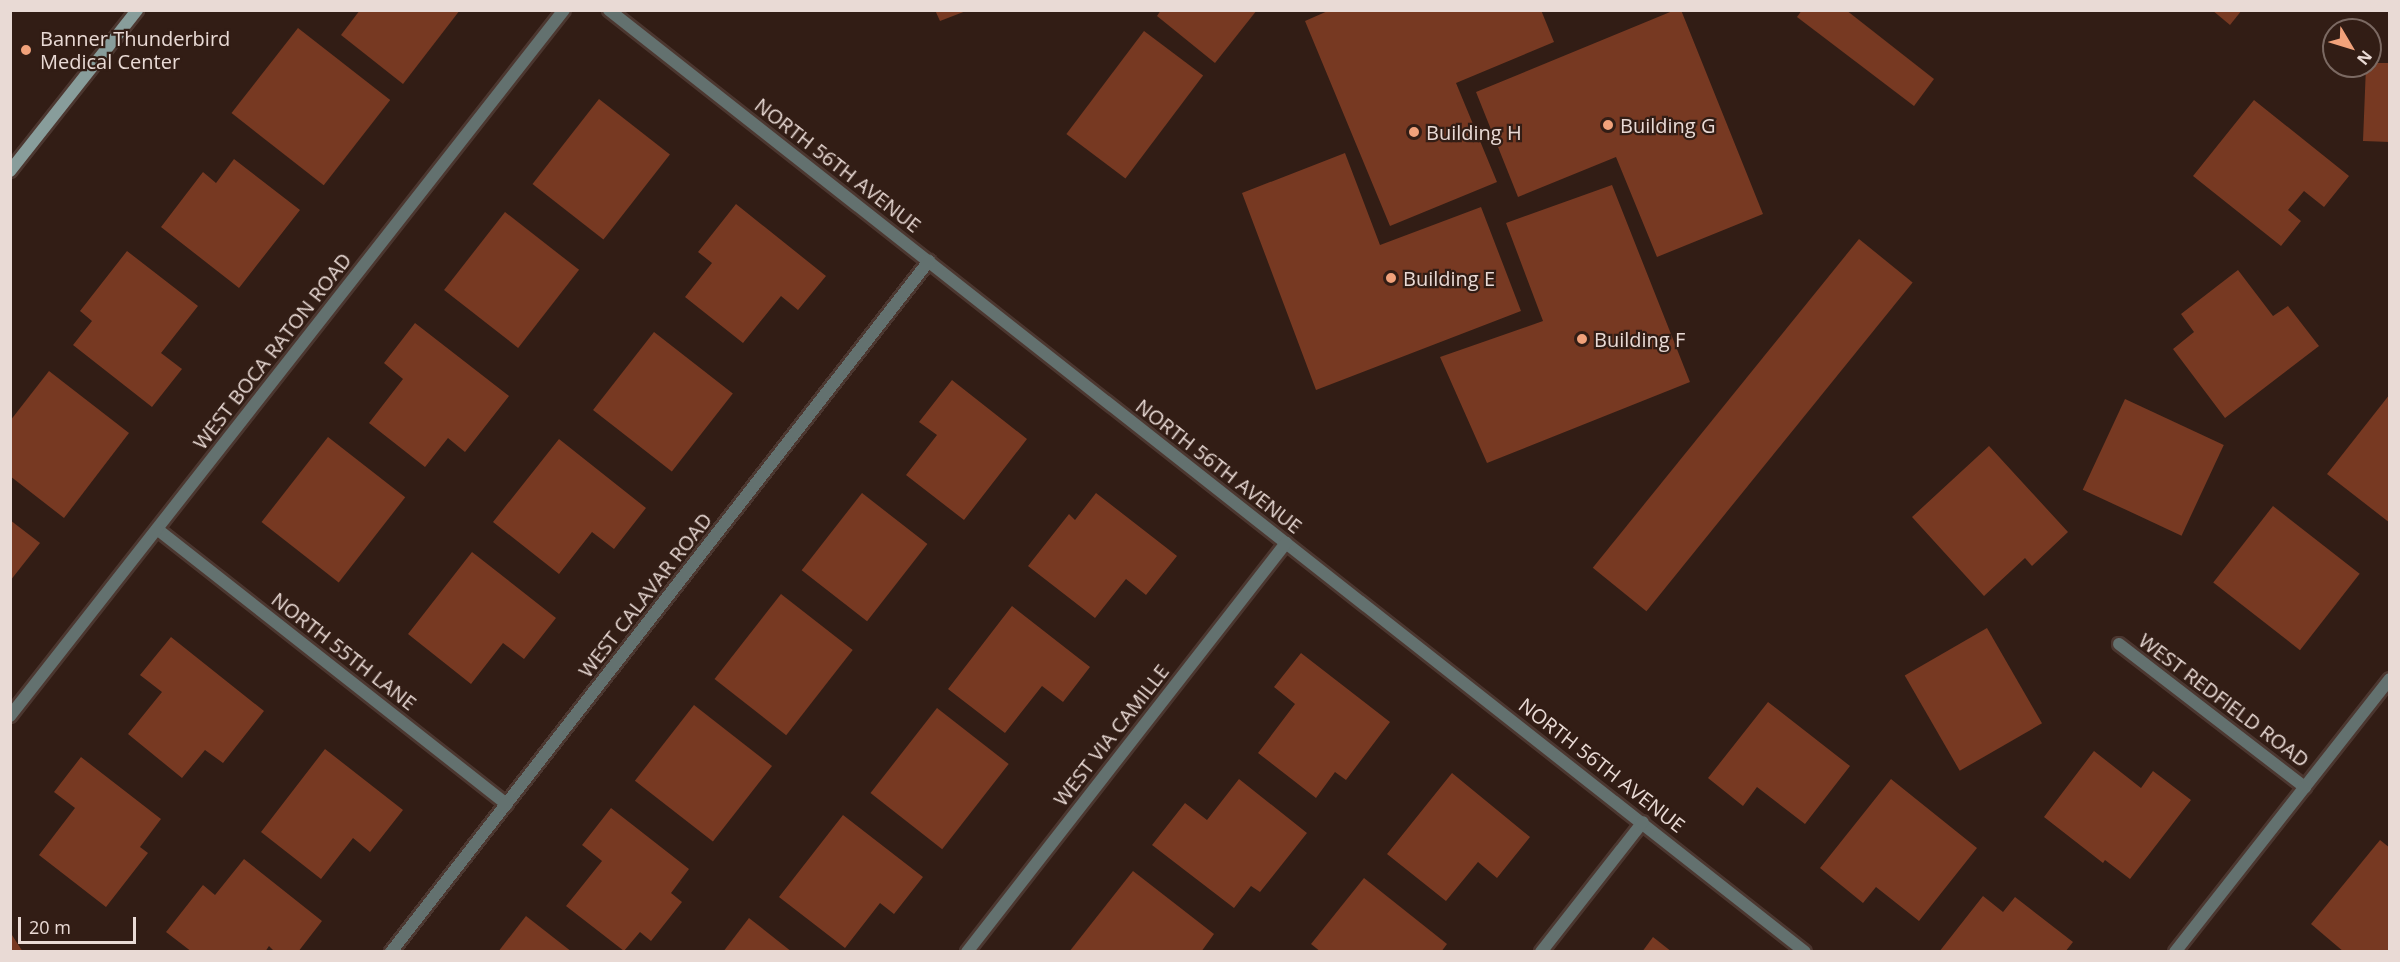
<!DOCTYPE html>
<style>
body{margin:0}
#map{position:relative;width:2400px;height:962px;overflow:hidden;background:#321d15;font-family:"Open Sans",sans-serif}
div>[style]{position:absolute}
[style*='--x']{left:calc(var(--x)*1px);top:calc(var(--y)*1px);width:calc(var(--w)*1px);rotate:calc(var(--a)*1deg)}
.building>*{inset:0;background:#773922;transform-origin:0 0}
.roads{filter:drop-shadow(2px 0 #4c3730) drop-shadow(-2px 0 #4c3730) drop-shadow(0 2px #4c3730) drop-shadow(0 -2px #4c3730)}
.minor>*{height:12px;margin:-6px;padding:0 6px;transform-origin:6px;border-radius:6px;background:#63716f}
.secondary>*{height:12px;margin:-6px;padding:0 6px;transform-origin:6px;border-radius:6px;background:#889d9b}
.dots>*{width:16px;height:16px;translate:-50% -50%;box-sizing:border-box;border:3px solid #321d15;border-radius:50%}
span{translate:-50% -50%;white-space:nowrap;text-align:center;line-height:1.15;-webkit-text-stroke:4.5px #321d15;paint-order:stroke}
.poi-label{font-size:20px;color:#e9dad5}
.left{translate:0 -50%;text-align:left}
.street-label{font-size:20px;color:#e9dad5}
.frame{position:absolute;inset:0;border:12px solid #e9dad5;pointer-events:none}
.north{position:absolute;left:2322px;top:18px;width:60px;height:60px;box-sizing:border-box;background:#321d15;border:2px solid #7b6962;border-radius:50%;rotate:128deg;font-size:16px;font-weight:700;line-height:24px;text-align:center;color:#e9dad5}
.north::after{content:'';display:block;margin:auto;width:21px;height:27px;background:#f1a27b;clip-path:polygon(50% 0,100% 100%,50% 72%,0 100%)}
.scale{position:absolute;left:18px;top:917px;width:118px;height:27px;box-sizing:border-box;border:3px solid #e9dad5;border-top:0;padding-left:8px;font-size:18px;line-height:21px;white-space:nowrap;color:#e9dad5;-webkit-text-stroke:4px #321d15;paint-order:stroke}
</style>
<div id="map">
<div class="building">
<div style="clip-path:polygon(360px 10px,460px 10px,403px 84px,341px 35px)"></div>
<div style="clip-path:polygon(935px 10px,966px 10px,966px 11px,940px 21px)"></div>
<div style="clip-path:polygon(1161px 10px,1257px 10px,1215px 63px,1157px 16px)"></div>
<div style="clip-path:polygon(1330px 10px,1541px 10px,1554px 42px,1456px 83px,1497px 182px,1390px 226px,1305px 21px)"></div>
<div style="clip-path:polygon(1675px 10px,1681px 10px,1763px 214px,1657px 257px,1616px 157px,1518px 197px,1476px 92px)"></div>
<div style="clip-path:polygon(1802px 10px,1846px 10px,1934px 79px,1914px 106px,1797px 17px)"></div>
<div style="clip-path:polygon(2212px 10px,2242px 10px,2230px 25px)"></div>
<div style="left:298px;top:28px;width:117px;height:108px;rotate:38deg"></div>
<div style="left:1144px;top:31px;width:74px;height:129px;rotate:37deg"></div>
<div style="clip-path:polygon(2370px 63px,2390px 63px,2390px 142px,2363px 141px,2366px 66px,2370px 66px)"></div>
<div style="left:599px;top:99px;width:90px;height:108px;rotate:38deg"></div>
<div style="clip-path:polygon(2254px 100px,2349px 176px,2324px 207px,2304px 191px,2288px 210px,2301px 221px,2281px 246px,2193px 176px)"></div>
<div style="clip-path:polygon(1345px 153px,1380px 245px,1481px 207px,1521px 311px,1316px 390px,1242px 193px)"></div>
<div style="clip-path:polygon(234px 159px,300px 210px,239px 288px,161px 227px,203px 172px,216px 183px)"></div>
<div style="clip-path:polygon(1612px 185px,1690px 382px,1487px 463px,1440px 357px,1543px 321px,1506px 223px)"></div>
<div style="clip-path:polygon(736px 204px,826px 276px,798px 310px,781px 296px,743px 343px,685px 297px,712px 263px,698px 252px)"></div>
<div style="left:505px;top:212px;width:94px;height:99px;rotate:38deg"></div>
<div style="left:1859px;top:239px;width:69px;height:423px;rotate:39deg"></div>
<div style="clip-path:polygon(127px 251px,198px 306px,161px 353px,182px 369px,152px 407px,73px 345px,92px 321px,80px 311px)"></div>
<div style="clip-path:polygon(2238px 270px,2273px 316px,2288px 306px,2319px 346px,2225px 418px,2173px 349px,2194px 332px,2181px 314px)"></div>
<div style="clip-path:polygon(415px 323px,509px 396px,465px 452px,448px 438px,425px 467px,369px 423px,403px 379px,384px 363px)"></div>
<div style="left:654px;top:332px;width:100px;height:99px;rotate:38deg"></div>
<div style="clip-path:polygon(49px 371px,129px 433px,64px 518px,10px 476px,10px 421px)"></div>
<div style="clip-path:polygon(952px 380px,1027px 439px,964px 520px,906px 475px,937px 435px,919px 422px)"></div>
<div style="clip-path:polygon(2390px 394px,2390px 523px,2327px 474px)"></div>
<div style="left:2125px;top:399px;width:109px;height:100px;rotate:25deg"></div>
<div style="left:328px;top:437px;width:98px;height:108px;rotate:38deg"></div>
<div style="clip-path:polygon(559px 439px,646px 508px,614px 549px,592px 532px,559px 574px,493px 522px)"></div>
<div style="clip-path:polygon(1989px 446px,2068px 532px,2032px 566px,2025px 558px,1984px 596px,1912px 517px)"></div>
<div style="left:862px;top:493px;width:83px;height:98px;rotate:38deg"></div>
<div style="clip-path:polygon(1096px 493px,1177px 556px,1146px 595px,1126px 579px,1095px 618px,1028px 566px,1069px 514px,1075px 520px)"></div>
<div style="left:2273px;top:506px;width:110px;height:97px;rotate:38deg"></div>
<div style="clip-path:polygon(10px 520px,40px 543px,10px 581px)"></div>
<div style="clip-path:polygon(472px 552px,556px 618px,524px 659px,503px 643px,471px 684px,408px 634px)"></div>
<div style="left:781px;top:594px;width:91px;height:108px;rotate:38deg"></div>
<div style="clip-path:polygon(1012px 606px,1090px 667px,1063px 702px,1042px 686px,1005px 733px,948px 689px)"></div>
<div style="left:1987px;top:628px;width:110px;height:95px;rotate:60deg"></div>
<div style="clip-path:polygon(171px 637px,264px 711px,223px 763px,205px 750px,182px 778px,128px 734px,162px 692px,140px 675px)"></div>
<div style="clip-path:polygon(1301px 653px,1390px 722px,1346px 780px,1335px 772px,1316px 798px,1258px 753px,1295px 704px,1274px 687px)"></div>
<div style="clip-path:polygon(1768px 702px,1850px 766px,1805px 824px,1757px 787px,1743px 806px,1708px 778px)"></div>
<div style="left:694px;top:705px;width:99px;height:96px;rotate:38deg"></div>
<div style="left:937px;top:708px;width:91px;height:108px;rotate:38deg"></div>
<div style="clip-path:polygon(325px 749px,403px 810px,370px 852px,353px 838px,321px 879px,261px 832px)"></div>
<div style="clip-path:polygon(2094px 751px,2141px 788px,2153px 771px,2191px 800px,2130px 879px,2105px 860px,2103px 863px,2044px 817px)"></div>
<div style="clip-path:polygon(81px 757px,161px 819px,140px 847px,148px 853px,106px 907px,39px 855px,75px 808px,54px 792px)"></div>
<div style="clip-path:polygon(1452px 773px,1530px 837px,1497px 878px,1478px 862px,1446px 901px,1387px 854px)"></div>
<div style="clip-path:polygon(1239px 779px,1307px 833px,1260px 892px,1251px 886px,1234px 908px,1152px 845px,1185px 803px,1207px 820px)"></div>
<div style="clip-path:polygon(1891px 779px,1977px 848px,1919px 921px,1876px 887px,1863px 903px,1820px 868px)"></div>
<div style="clip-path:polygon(611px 808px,689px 869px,671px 893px,682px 902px,651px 941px,640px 932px,624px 951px,566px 906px,602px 861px,582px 845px)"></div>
<div style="clip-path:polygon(843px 815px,923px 877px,894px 914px,880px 903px,845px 948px,779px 897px)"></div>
<div style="clip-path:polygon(2380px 840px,2390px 848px,2390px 952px,2344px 952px,2311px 924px)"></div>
<div style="clip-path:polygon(244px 859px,322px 921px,298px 952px,275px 952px,269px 946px,265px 952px,192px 952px,166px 932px,203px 885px,215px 895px)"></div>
<div style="clip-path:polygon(1133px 871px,1214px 934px,1201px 952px,1069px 952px)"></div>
<div style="clip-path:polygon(1364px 878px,1447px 944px,1441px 952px,1321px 952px,1311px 944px)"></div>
<div style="clip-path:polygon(1983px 896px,2003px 912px,2015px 897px,2073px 942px,2065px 952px,1939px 952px)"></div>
<div style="clip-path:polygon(526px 916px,572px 952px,498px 952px)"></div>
<div style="clip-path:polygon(749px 918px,792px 952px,723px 952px)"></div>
<div style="clip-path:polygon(10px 932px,23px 952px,10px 952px)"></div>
<div style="clip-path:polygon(1653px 937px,1672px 952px,1642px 952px)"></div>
</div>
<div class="roads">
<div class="minor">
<div style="--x:609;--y:10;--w:1522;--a:38.22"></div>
<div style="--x:157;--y:529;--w:445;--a:38.2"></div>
<div style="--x:2119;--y:644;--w:235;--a:37.6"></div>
<div style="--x:10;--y:716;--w:897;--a:-51.88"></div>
<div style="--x:391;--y:952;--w:876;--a:-52.1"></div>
<div style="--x:967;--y:952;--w:519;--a:-52.05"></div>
<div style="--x:1541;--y:952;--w:165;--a:-51.9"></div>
<div style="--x:2175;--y:952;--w:347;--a:-51.8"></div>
</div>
<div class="secondary">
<div style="--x:10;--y:171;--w:205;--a:-51.7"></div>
</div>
</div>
<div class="dots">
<div style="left:26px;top:50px;background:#f1a27b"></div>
<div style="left:1608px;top:125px;background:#f1a27b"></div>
<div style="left:1414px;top:132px;background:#f1a27b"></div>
<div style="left:1391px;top:278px;background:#f1a27b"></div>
<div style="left:1582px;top:339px;background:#f1a27b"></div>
</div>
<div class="poi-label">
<span class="left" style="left:40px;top:50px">Banner Thunderbird<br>Medical Center</span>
<span class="left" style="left:1620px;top:125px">Building G</span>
<span class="left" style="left:1426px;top:132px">Building H</span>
<span class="left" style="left:1403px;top:278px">Building E</span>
<span class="left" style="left:1594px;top:339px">Building F</span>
</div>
<div class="street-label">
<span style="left:838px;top:165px;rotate:38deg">NORTH 56TH AVENUE</span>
<span style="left:272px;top:351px;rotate:-52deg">WEST BOCA RATON ROAD</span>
<span style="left:1219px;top:466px;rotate:38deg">NORTH 56TH AVENUE</span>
<span style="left:645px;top:595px;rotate:-52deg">WEST CALAVAR ROAD</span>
<span style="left:344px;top:651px;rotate:38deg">NORTH 55TH LANE</span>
<span style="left:2224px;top:700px;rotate:37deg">WEST REDFIELD ROAD</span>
<span style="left:1111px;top:735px;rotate:-52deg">WEST VIA CAMILLE</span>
<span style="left:1602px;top:765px;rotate:38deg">NORTH 56TH AVENUE</span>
</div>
<div class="frame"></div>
<div class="north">N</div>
<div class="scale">20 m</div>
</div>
